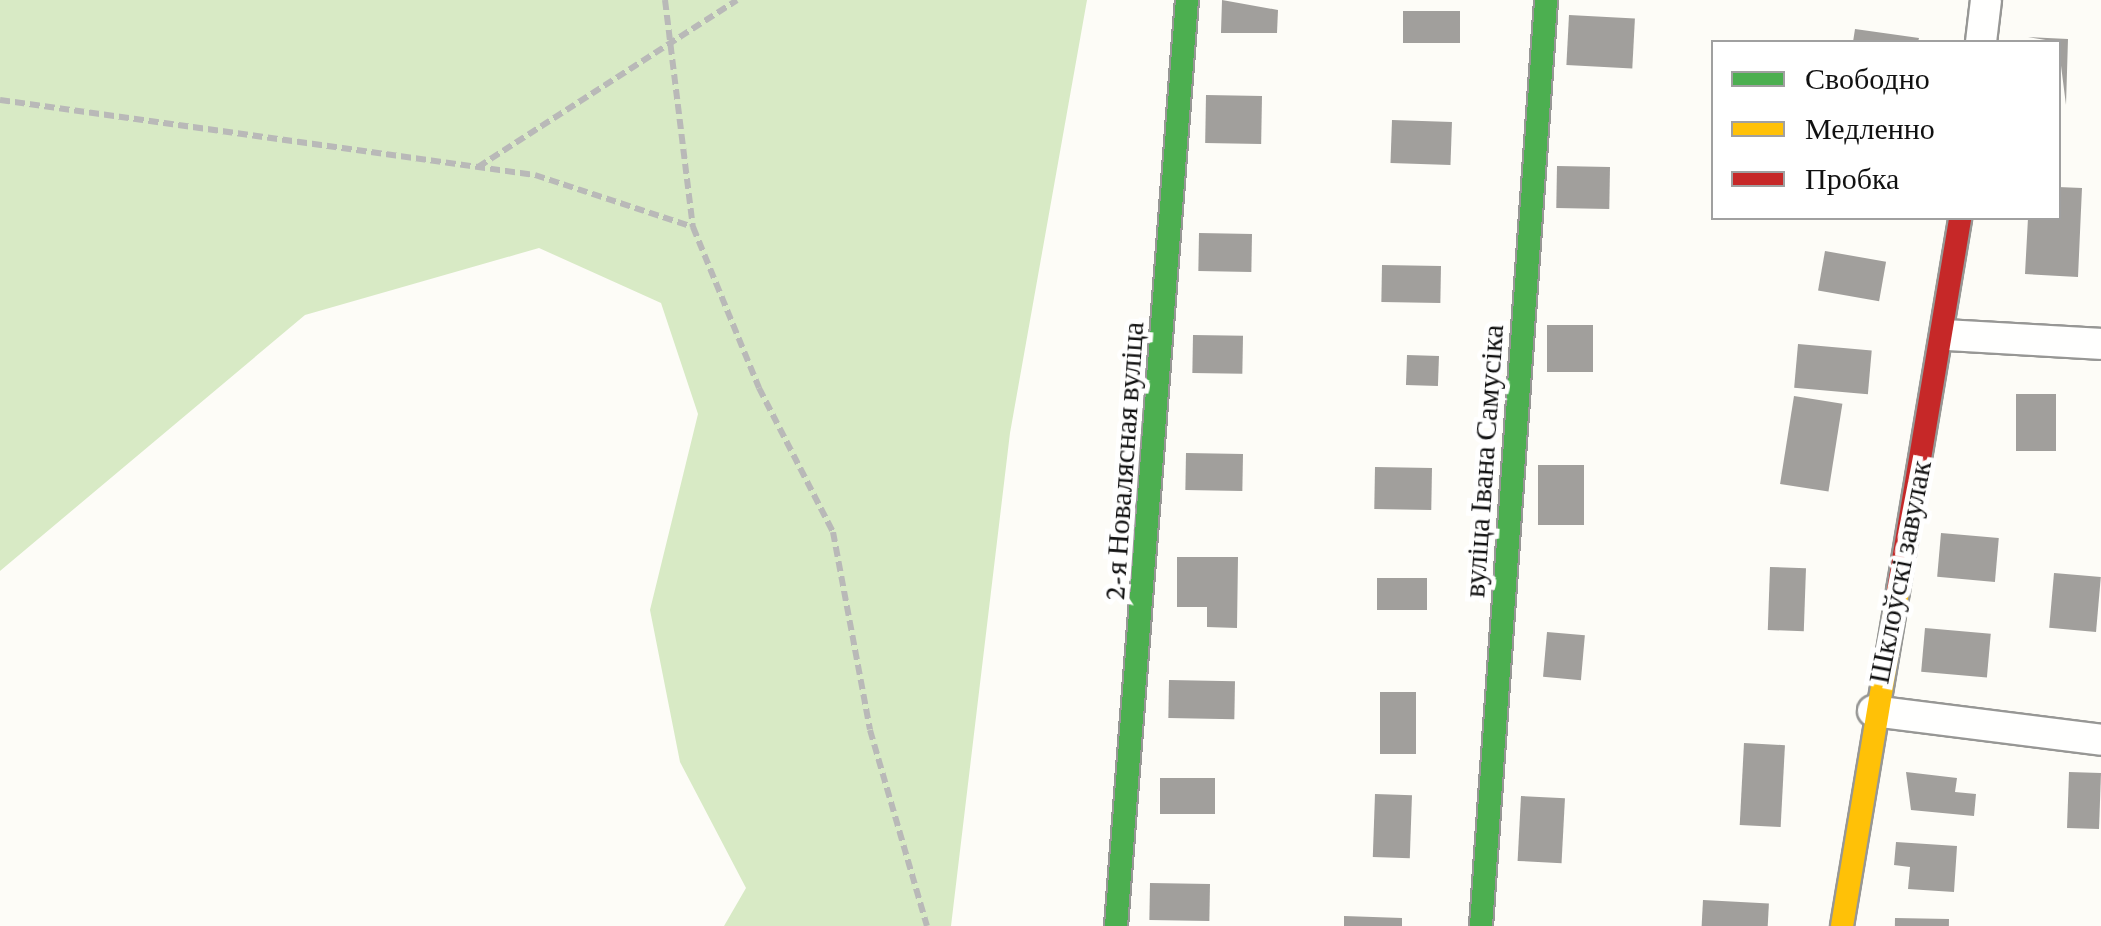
<!DOCTYPE html>
<meta charset="utf-8">
<style>
body{margin:0}
#map{position:relative;width:2101px;height:926px;overflow:hidden;background:#fdfcf7;font-family:"Crimson Pro",serif}
div>[style]{position:absolute}
[style*='--x']{left:calc(var(--x)*1px);top:calc(var(--y)*1px);width:calc(var(--w)*1px);rotate:calc(var(--a)*1deg)}
.forest>*{inset:0;background:#d8eac5}
.building>*{inset:0;background:#a19f9c;transform-origin:0 0}
.path>*{height:6px;margin-top:-3px;transform-origin:0;background:repeating-linear-gradient(90deg,#b9b9b8 0 10px,transparent 0 15px)}
.roads{filter:drop-shadow(2px 0 #979795) drop-shadow(-2px 0 #979795) drop-shadow(0 2px #979795) drop-shadow(0 -2px #979795)}
.street>*{height:30px;margin:-15px;padding:0 15px;transform-origin:15px;border-radius:15px;background:#fffffe}
.fast>*{height:22px;margin:-11px;padding:0 11px;transform-origin:11px;border-radius:11px;background:#4caf50}
.slow>*{height:22px;margin:-11px;padding:0 11px;transform-origin:11px;border-radius:11px;background:#ffc107}
.jam>*{height:22px;margin:-11px;padding:0 11px;transform-origin:11px;border-radius:11px;background:#c62828}
span{translate:-50% -50%;white-space:nowrap;text-align:center;line-height:1.15;-webkit-text-stroke:10px #fff;paint-order:stroke}
.street-label{font-size:30px;color:#111}
.legend{position:absolute;left:1711px;top:40px;width:350px;height:180px;box-sizing:border-box;background:#fff;border:2px solid #a0a0a0;margin:0;padding:12px 18px;list-style:none;font-size:30px;color:#111}
.legend li{display:flex;align-items:center;gap:20px;height:50px}
.legend b{width:50px;border:2px solid #a0a0a0}
</style>
<div id="map">
<div class="forest">
<div style="clip-path:polygon(0 0,1087px 0,1010px 433px,951px 926px,724px 926px,746px 888px,680px 762px,650px 610px,698px 414px,661px 303px,539px 248px,305px 315px,0 571px)"></div>
</div>
<div class="building">
<div style="clip-path:polygon(1222px 0,1278px 10px,1277px 33px,1221px 33px)"></div>
<div style="left:1403px;top:11px;width:57px;height:32px"></div>
<div style="left:1569px;top:15px;width:66px;height:50px;rotate:3deg"></div>
<div style="clip-path:polygon(1855px 29px,1919px 38px,1918px 42px,1853px 42px)"></div>
<div style="clip-path:polygon(2028px 37px,2068px 39px,2066px 105px,2058px 42px)"></div>
<div style="left:1206px;top:95px;width:56px;height:48px;rotate:1deg"></div>
<div style="left:1392px;top:120px;width:60px;height:43px;rotate:2deg"></div>
<div style="left:1557px;top:166px;width:53px;height:42px;rotate:1deg"></div>
<div style="clip-path:polygon(2058px 187px,2082px 188px,2078px 277px,2025px 274px,2028px 218px,2058px 218px)"></div>
<div style="left:1199px;top:233px;width:53px;height:38px;rotate:1deg"></div>
<div style="left:1825px;top:251px;width:62px;height:40px;rotate:10deg"></div>
<div style="left:1382px;top:265px;width:59px;height:37px;rotate:1deg"></div>
<div style="left:1547px;top:325px;width:46px;height:47px"></div>
<div style="left:1193px;top:335px;width:50px;height:38px;rotate:1deg"></div>
<div style="left:1798px;top:344px;width:74px;height:44px;rotate:5deg"></div>
<div style="left:1407px;top:355px;width:32px;height:30px;rotate:2deg"></div>
<div style="left:2016px;top:394px;width:40px;height:57px"></div>
<div style="left:1794px;top:396px;width:49px;height:89px;rotate:9deg"></div>
<div style="left:1186px;top:453px;width:57px;height:37px;rotate:1deg"></div>
<div style="left:1538px;top:465px;width:46px;height:60px"></div>
<div style="left:1375px;top:467px;width:57px;height:42px;rotate:1deg"></div>
<div style="left:1941px;top:533px;width:58px;height:44px;rotate:5deg"></div>
<div style="clip-path:polygon(1177px 557px,1238px 557px,1237px 628px,1207px 627px,1207px 607px,1177px 607px)"></div>
<div style="left:1770px;top:567px;width:36px;height:63px;rotate:2deg"></div>
<div style="left:2054px;top:573px;width:47px;height:55px;rotate:5deg"></div>
<div style="left:1377px;top:578px;width:50px;height:32px"></div>
<div style="left:1925px;top:628px;width:66px;height:44px;rotate:5deg"></div>
<div style="left:1547px;top:632px;width:38px;height:45px;rotate:5deg"></div>
<div style="left:1169px;top:680px;width:66px;height:38px;rotate:1deg"></div>
<div style="left:1380px;top:692px;width:36px;height:62px"></div>
<div style="left:1744px;top:743px;width:41px;height:82px;rotate:3deg"></div>
<div style="clip-path:polygon(1906px 772px,1957px 778px,1955px 792px,1976px 794px,1974px 816px,1911px 810px)"></div>
<div style="left:2069px;top:772px;width:32px;height:56px;rotate:2deg"></div>
<div style="left:1160px;top:778px;width:55px;height:36px"></div>
<div style="left:1375px;top:794px;width:37px;height:63px;rotate:2deg"></div>
<div style="left:1521px;top:796px;width:44px;height:65px;rotate:3deg"></div>
<div style="clip-path:polygon(1896px 842px,1957px 846px,1954px 892px,1908px 889px,1910px 867px,1894px 865px)"></div>
<div style="left:1150px;top:883px;width:60px;height:37px;rotate:1deg"></div>
<div style="left:1703px;top:900px;width:66px;height:26px;rotate:3deg"></div>
<div style="clip-path:polygon(1344px 916px,1402px 918px,1402px 926px,1344px 926px)"></div>
<div style="left:1895px;top:918px;width:54px;height:8px;rotate:1deg"></div>
</div>
<div class="path">
<div style="--x:665;--y:0;--w:229;--a:83"></div>
<div style="--x:0;--y:100;--w:540;--a:7.98"></div>
<div style="--x:535;--y:175;--w:166;--a:18.2"></div>
<div style="--x:693;--y:227;--w:174;--a:67.7"></div>
<div style="--x:759;--y:388;--w:162;--a:62.8"></div>
<div style="--x:833;--y:532;--w:201;--a:79.4"></div>
<div style="--x:870;--y:730;--w:204;--a:73.8"></div>
<div style="--x:478;--y:167;--w:308;--a:-32.8"></div>
</div>
<div class="roads">
<div class="street">
<div style="--x:1981;--y:42;--w:42;--a:-83.2"></div>
<div style="--x:1946;--y:335;--w:155;--a:3.3"></div>
<div style="--x:1873;--y:711;--w:230;--a:7.2"></div>
</div>
<div class="fast">
<div style="--x:1116;--y:926;--w:929;--a:-85.62"></div>
<div style="--x:1481;--y:926;--w:928;--a:-85.98"></div>
</div>
<div class="slow">
<div style="--x:1842;--y:926;--w:341;--a:-80.5"></div>
</div>
<div class="jam">
<div style="--x:1898;--y:590;--w:377;--a:-80.5"></div>
</div>
</div>
<div class="street-label">
<span style="left:1124px;top:461px;rotate:-86deg">2-я Новалясная вуліца</span>
<span style="left:1484px;top:461px;rotate:-86deg">вуліца Івана Самусіка</span>
<span style="left:1900px;top:572px;rotate:-79deg">Шклоўскі завулак</span>
</div>
<ul class="legend">
<li><b style="height:12px;background:#4caf50"></b>Свободно</li>
<li><b style="height:12px;background:#ffc107"></b>Медленно</li>
<li><b style="height:12px;background:#c62828"></b>Пробка</li>
</ul>
</div>
